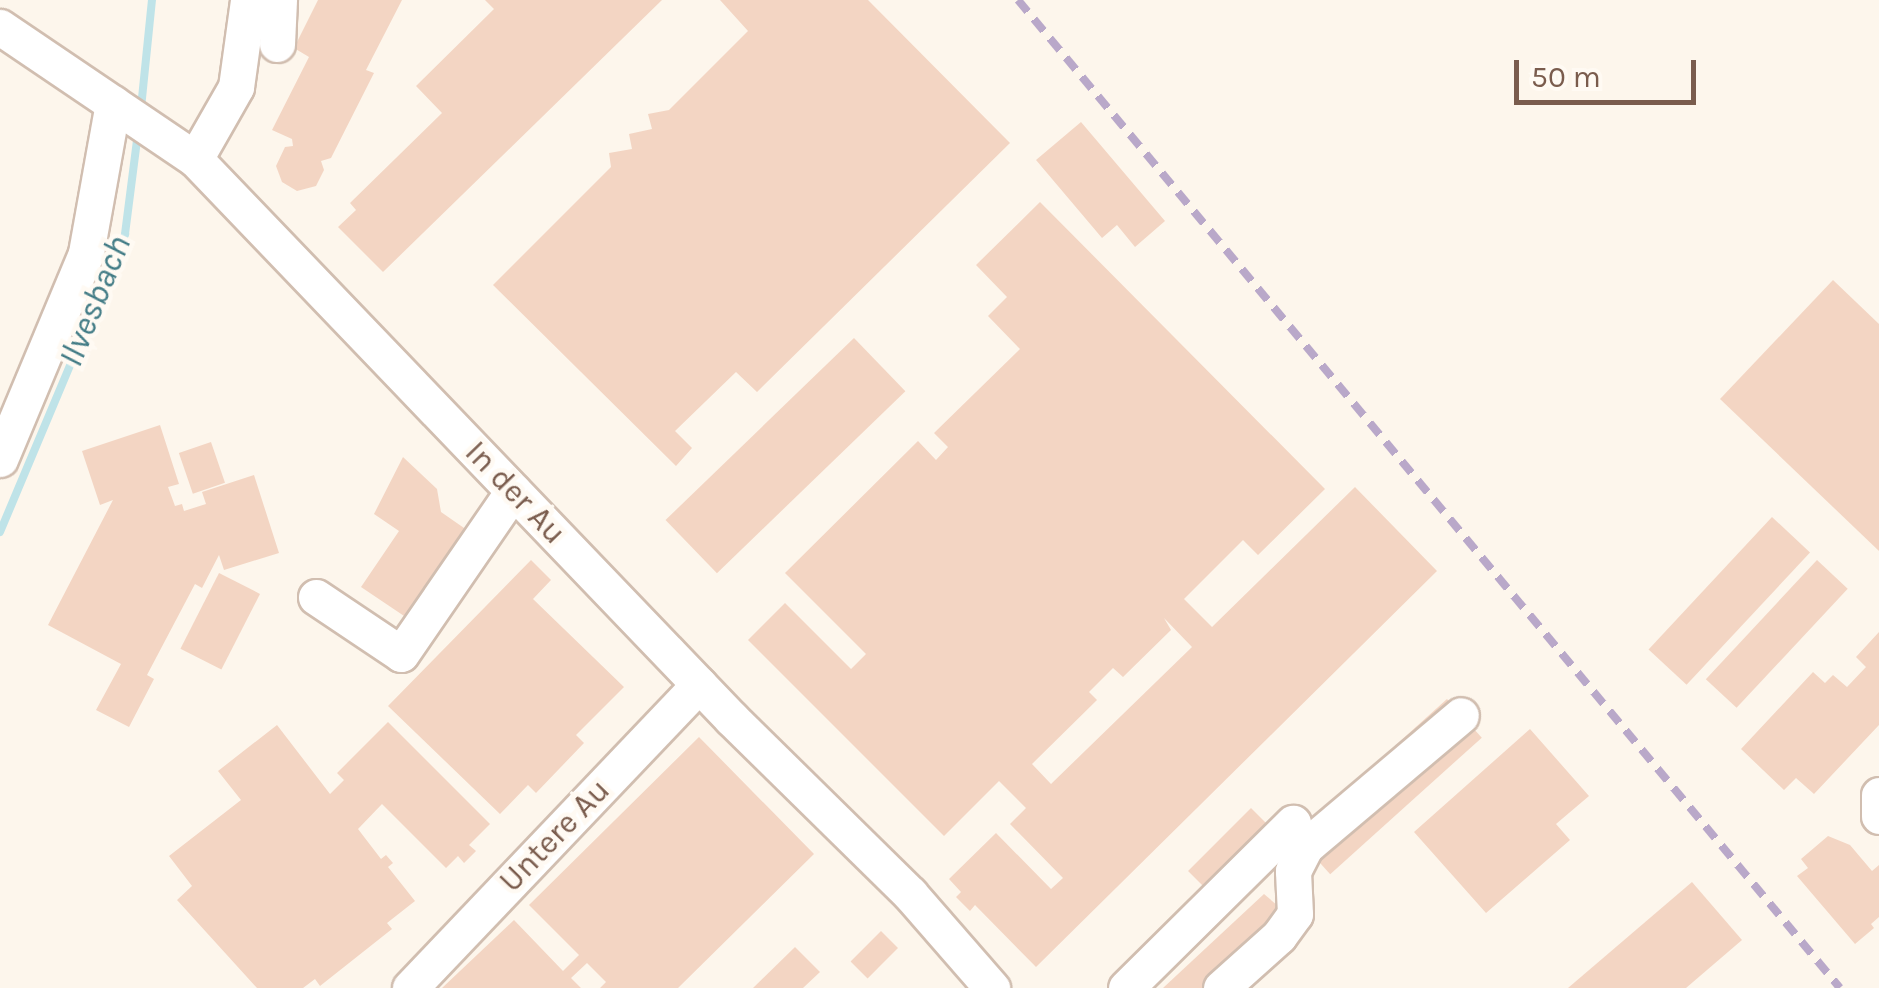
<!DOCTYPE html>
<style>
body{margin:0}
#map{position:relative;width:1879px;height:988px;overflow:hidden;background:#fdf6ec;font-family:Karla,sans-serif}
div>[style]{position:absolute}
[style*='--x']{left:calc(var(--x)*1px);top:calc(var(--y)*1px);width:calc(var(--w)*1px);rotate:calc(var(--a)*1deg)}
.stream>*{height:8px;margin:-4px;padding:0 4px;transform-origin:4px;border-radius:4px;background:#bfe3e8}
.building>*{inset:0;background:#f3d5c3;transform-origin:0 0}
.roads{filter:drop-shadow(2px 0 #d1beb0) drop-shadow(-2px 0 #d1beb0) drop-shadow(0 2px #d1beb0) drop-shadow(0 -2px #d1beb0)}
.minor>*{height:35px;margin:-17.5px;padding:0 17.5px;transform-origin:17.5px;border-radius:17.5px;background:#fff}
.rail>*{height:8px;margin-top:-4px;transform-origin:0;background:repeating-linear-gradient(90deg,#b9a8c9 0 15px,transparent 0 25px)}
span{translate:-50% -50%;white-space:nowrap;text-align:center;line-height:1.15;-webkit-text-stroke:9px #fffaf3;paint-order:stroke}
.street-label{font-size:32px;color:#7a5c4d}
.water-label{font-size:35px;color:#437c86;font-style:italic}
.scale{position:absolute;left:1514px;top:60px;width:182px;height:45px;box-sizing:border-box;border:5px solid #7a5c4d;border-top:0;padding-left:12px;font-size:30px;line-height:35px;white-space:nowrap;color:#7a5c4d;-webkit-text-stroke:8px #fffaf3;paint-order:stroke}
</style>
<div id="map">
<div class="stream">
<div style="--x:141;--y:108;--w:109;--a:-84.2"></div>
<div style="--x:0;--y:532;--w:323;--a:-67.2"></div>
<div style="--x:125;--y:234;--w:103;--a:-82.7"></div>
</div>
<div class="building">
<div style="clip-path:polygon(318px 0,402px 0,366px 70px,374px 73px,331px 158px,321px 161px,324px 170px,316px 186px,297px 191px,282px 182px,276px 166px,285px 147px,293px 146px,292px 139px,272px 130px,309px 57px,294px 48px)"></div>
<div style="clip-path:polygon(485px 0,662px 0,383px 272px,338px 227px,356px 210px,350px 203px,442px 113px,416px 86px,494px 9px)"></div>
<div style="clip-path:polygon(720px 0,868px 0,1010px 143px,757px 392px,736px 372px,675px 431px,692px 448px,676px 466px,493px 285px,611px 167px,609px 153px,632px 149px,629px 134px,652px 129px,648px 114px,669px 110px,748px 31px)"></div>
<div style="clip-path:polygon(1081px 122px,1165px 221px,1135px 247px,1117px 225px,1102px 238px,1036px 160px)"></div>
<div style="clip-path:polygon(evenodd,1040px 202px,1325px 489px,1258px 555px,1243px 540px,1184px 599px,1212px 627px,1355px 487px,1437px 571px,1036px 967px,975px 905px,970px 911px,956px 897px,961px 892px,949px 879px,996px 833px,1051px 889px,1063px 878px,1010px 824px,1026px 808px,999px 781px,944px 836px,748px 640px,785px 603px,851px 669px,866px 654px,785px 573px,918px 441px,936px 460px,948px 447px,934px 433px,1020px 349px,988px 316px,1007px 297px,976px 265px,1040px 202px,1164px 618px,1192px 647px,1051px 784px,1032px 764px,1097px 700px,1089px 692px,1113px 668px,1123px 677px,1171px 630px,1164px 618px)"></div>
<div style="clip-path:polygon(1833px 280px,1879px 324px,1879px 551px,1720px 399px)"></div>
<div style="left:854px;top:338px;width:74px;height:262px;rotate:46deg"></div>
<div style="clip-path:polygon(160px 425px,179px 484px,168px 487px,175px 506px,182px 504px,184px 511px,206px 504px,202px 492px,254px 475px,279px 553px,224px 570px,219px 555px,202px 588px,195px 584px,147px 675px,154px 679px,129px 727px,96px 710px,121px 664px,48px 625px,113px 500px,100px 505px,82px 451px)"></div>
<div style="left:211px;top:442px;width:43px;height:34px;rotate:71deg"></div>
<div style="clip-path:polygon(403px 457px,437px 489px,441px 512px,477px 537px,416px 624px,361px 587px,399px 531px,374px 514px)"></div>
<div style="left:1772px;top:517px;width:52px;height:181px;rotate:43deg"></div>
<div style="clip-path:polygon(531px 560px,551px 580px,533px 599px,624px 687px,576px 735px,584px 743px,536px 793px,528px 785px,500px 814px,388px 706px)"></div>
<div style="left:1817px;top:560px;width:42px;height:163px;rotate:43deg"></div>
<div style="left:219px;top:573px;width:46px;height:85px;rotate:27deg"></div>
<div style="clip-path:polygon(1879px 632px,1879px 725px,1814px 794px,1796px 778px,1784px 790px,1741px 749px,1813px 672px,1825px 683px,1833px 675px,1847px 687px,1866px 667px,1856px 657px)"></div>
<div style="left:1447px;top:699px;width:52px;height:204px;rotate:48deg"></div>
<div style="clip-path:polygon(388px 722px,490px 824px,469px 845px,476px 851px,464px 863px,458px 856px,446px 868px,382px 804px,358px 829px,381px 859px,386px 855px,393px 863px,388px 867px,415px 901px,387px 923px,392px 929px,320px 986px,315px 979px,303px 988px,257px 988px,177px 900px,192px 886px,169px 856px,241px 800px,218px 771px,277px 725px,330px 794px,344px 780px,337px 773px)"></div>
<div style="clip-path:polygon(1530px 729px,1589px 796px,1556px 824px,1570px 840px,1486px 913px,1414px 832px)"></div>
<div style="clip-path:polygon(699px 737px,814px 854px,678px 988px,600px 988px,606px 982px,587px 963px,571px 978px,581px 988px,442px 988px,514px 920px,563px 971px,579px 955px,529px 905px)"></div>
<div style="left:1251px;top:808px;width:24px;height:89px;rotate:45deg"></div>
<div style="clip-path:polygon(1828px 836px,1850px 845px,1872px 871px,1879px 865px,1879px 917px,1871px 924px,1874px 928px,1855px 944px,1797px 876px,1808px 868px,1801px 859px)"></div>
<div style="clip-path:polygon(1692px 882px,1742px 940px,1686px 988px,1568px 988px)"></div>
<div style="clip-path:polygon(1264px 894px,1285px 912px,1202px 988px,1163px 988px)"></div>
<div style="left:881px;top:931px;width:24px;height:43px;rotate:45deg"></div>
<div style="clip-path:polygon(795px 947px,820px 972px,803px 988px,753px 988px)"></div>
</div>
<div class="roads">
<div class="minor">
<div style="--x:0;--y:27;--w:235;--a:34.1"></div>
<div style="--x:195;--y:159;--w:776;--a:46.2"></div>
<div style="--x:732;--y:719;--w:250;--a:44.5"></div>
<div style="--x:910;--y:894;--w:125;--a:48.9"></div>
<div style="--x:277;--y:44;--w:44;--a:-87.4"></div>
<div style="--x:195;--y:159;--w:83;--a:-60.3"></div>
<div style="--x:236;--y:87;--w:88;--a:-82.1"></div>
<div style="--x:0;--y:459;--w:223;--a:-67.3"></div>
<div style="--x:86;--y:253;--w:152;--a:-79.8"></div>
<div style="--x:316;--y:597;--w:102;--a:33.8"></div>
<div style="--x:401;--y:654;--w:198;--a:-55.5"></div>
<div style="--x:1879;--y:795;--w:21;--a:90"></div>
<div style="--x:410;--y:988;--w:419;--a:-46.4"></div>
<div style="--x:1126;--y:988;--w:235;--a:-44.7"></div>
<div style="--x:1221;--y:988;--w:78;--a:-41.9"></div>
<div style="--x:1279;--y:936;--w:27;--a:-54"></div>
<div style="--x:1295;--y:914;--w:43;--a:-92.7"></div>
<div style="--x:1293;--y:871;--w:27;--a:-63"></div>
<div style="--x:1305;--y:847;--w:204;--a:-40.2"></div>
</div>
</div>
<div class="rail">
<div style="--x:1018;--y:0;--w:1285;--a:50.24"></div>
</div>
<div class="street-label">
<span style="left:515px;top:493px;rotate:46deg">In der Au</span>
<span style="left:555px;top:836px;rotate:-46deg">Untere Au</span>
</div>
<div class="water-label">
<span style="left:95px;top:301px;rotate:-68deg">Ilvesbach</span>
</div>
<div class="scale">50 m</div>
</div>
